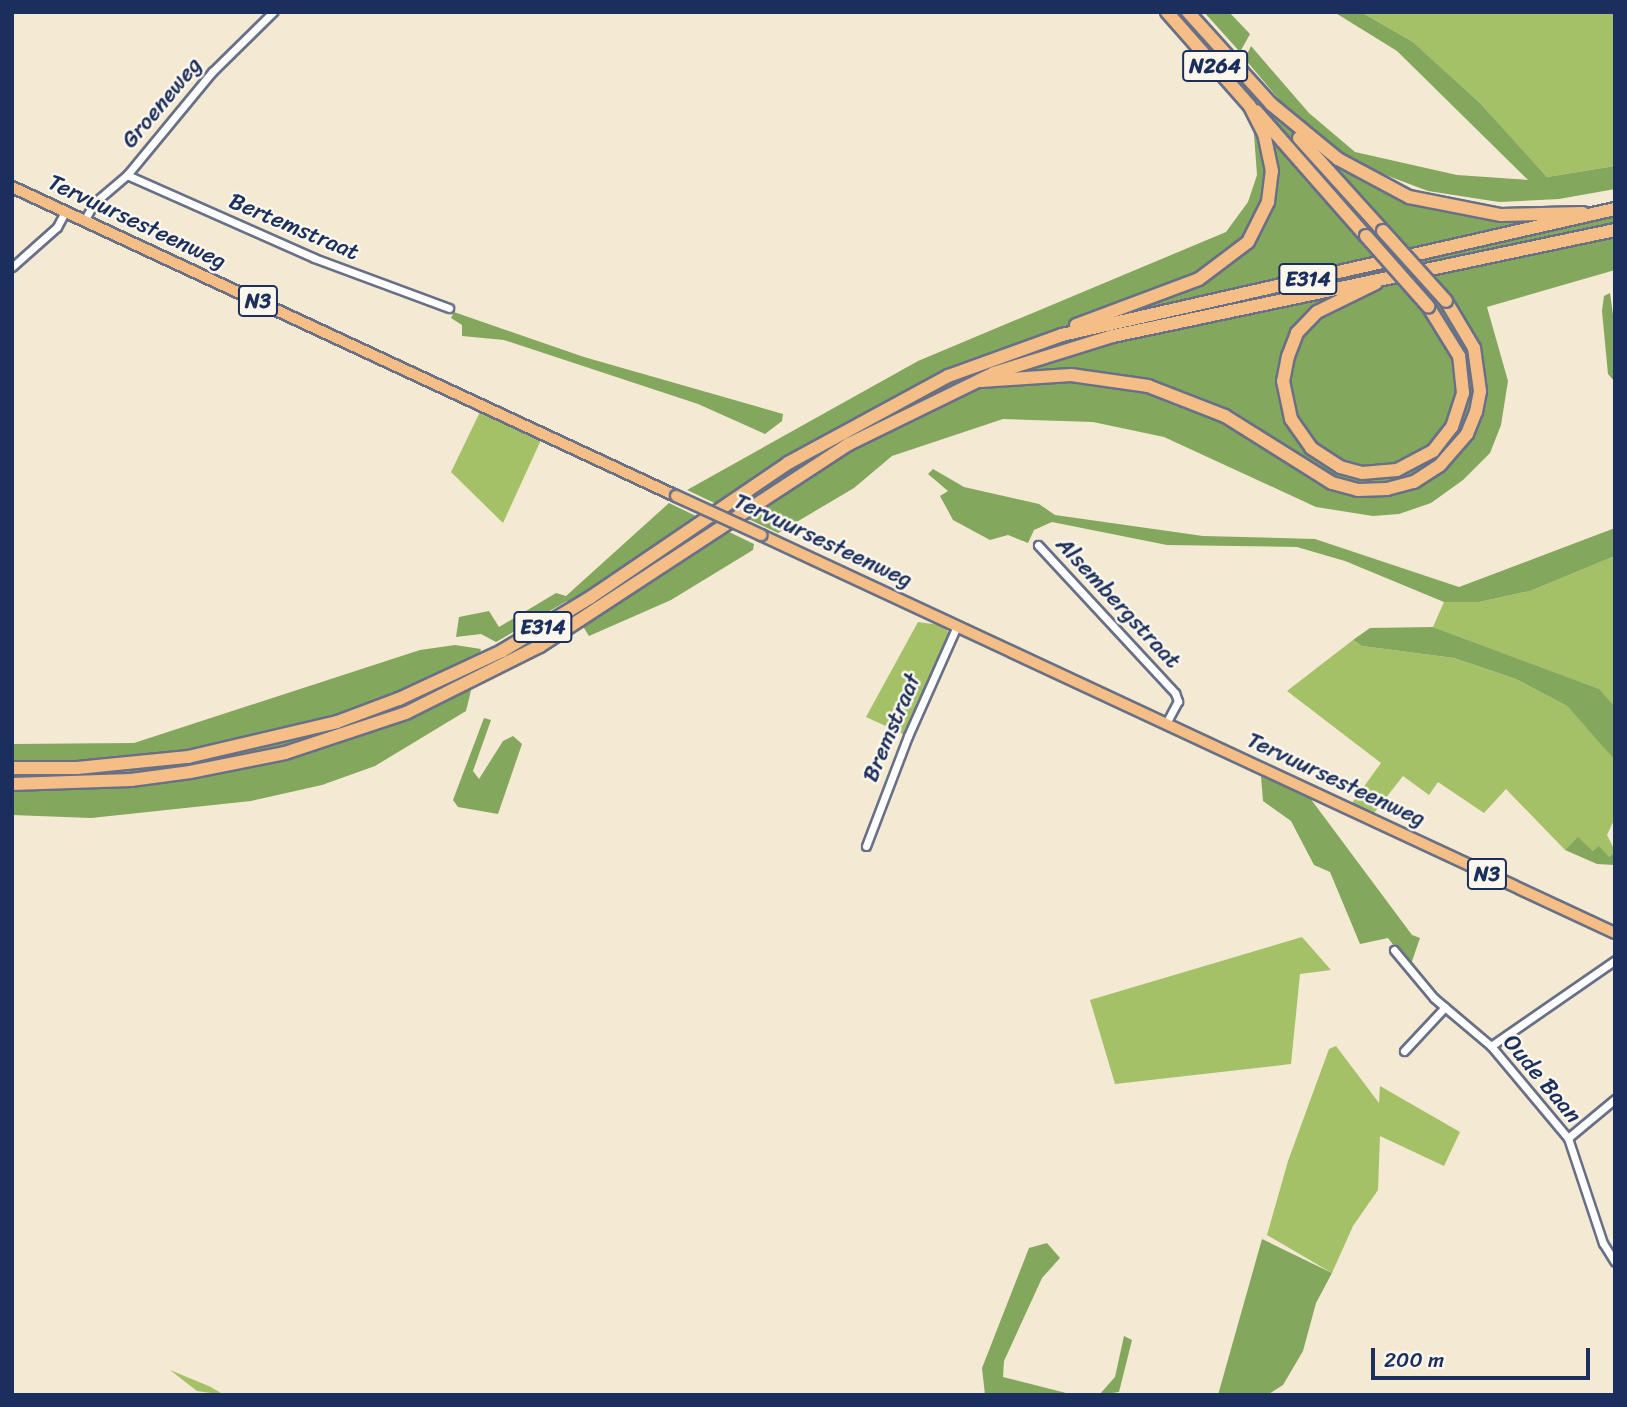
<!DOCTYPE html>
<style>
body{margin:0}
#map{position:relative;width:1627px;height:1407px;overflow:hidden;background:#f4e9d2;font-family:Sriracha,sans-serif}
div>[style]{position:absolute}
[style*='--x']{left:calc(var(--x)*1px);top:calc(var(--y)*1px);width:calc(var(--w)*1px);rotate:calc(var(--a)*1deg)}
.green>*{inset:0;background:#a4c168}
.forest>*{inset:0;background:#83a75c}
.roads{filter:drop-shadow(2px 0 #677087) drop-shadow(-2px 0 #677087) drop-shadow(0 2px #677087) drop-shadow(0 -2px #677087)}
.minor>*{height:7px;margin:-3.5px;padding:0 3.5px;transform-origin:3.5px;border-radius:3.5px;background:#fff}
.primary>*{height:10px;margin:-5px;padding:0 5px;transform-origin:5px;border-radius:5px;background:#f6be87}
.trunk>*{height:12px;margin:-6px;padding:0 6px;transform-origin:6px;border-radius:6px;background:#f6be87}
.motorway>*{height:12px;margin:-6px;padding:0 6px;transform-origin:6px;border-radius:6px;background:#f6be87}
.bridges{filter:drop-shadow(2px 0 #677087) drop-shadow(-2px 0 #677087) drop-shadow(0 2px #677087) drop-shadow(0 -2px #677087)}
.primary-bridge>*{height:10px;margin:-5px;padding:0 5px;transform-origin:5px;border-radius:5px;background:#f6be87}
.motorway-bridge>*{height:12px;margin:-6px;padding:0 6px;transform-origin:6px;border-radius:6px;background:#f6be87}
span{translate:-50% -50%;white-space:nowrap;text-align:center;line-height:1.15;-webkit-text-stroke:5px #fbf7ec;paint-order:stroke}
.shield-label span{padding:2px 5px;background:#fbf7ec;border:2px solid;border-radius:5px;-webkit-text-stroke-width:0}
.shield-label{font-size:21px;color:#1b2f5e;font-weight:700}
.street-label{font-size:23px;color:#1b2f5e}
.frame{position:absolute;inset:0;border:14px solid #1b2f5e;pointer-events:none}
.scale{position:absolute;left:1371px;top:1348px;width:219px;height:32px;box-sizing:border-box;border:4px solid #1b2f5e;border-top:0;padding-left:9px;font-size:21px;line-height:24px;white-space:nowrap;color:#1b2f5e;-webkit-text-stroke:5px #fbf7ec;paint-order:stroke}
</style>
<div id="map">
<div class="green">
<div style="clip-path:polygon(1361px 12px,1615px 12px,1615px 166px,1547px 177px,1480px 103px,1413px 42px)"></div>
<div style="clip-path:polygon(480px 412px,541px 440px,503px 523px,451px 472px)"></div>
<div style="clip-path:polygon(1615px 556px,1615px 707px,1598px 689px,1433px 627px,1444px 602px,1479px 602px,1530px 591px)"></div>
<div style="clip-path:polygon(918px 622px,940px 625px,949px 632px,905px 735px,866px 717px)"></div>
<div style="clip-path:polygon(1353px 640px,1362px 646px,1454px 658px,1516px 679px,1567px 706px,1615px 759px,1615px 818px,1607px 835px,1615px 851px,1609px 857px,1593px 851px,1578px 838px,1565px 850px,1506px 789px,1484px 813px,1438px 782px,1429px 795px,1403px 776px,1374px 813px,1352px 803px,1381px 763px,1287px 691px)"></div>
<div style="clip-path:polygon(1302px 937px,1331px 970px,1300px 974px,1291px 1064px,1115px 1084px,1090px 1000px)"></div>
<div style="clip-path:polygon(1336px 1046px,1379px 1103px,1380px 1086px,1460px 1132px,1444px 1166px,1380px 1136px,1378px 1190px,1353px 1226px,1332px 1273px,1267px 1235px,1288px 1161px,1329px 1049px)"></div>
<div style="clip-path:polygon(170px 1370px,211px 1387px,224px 1395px,197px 1391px)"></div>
</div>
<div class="forest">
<div style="clip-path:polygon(1204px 12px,1229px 12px,1250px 34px,1240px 52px)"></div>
<div style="clip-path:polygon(1334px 12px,1361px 12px,1413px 42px,1480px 103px,1547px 177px,1615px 166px,1615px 189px,1559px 199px,1499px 202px,1428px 191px,1367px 168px,1321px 139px,1281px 102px,1245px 59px,1251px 46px,1309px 113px,1355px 152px,1457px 175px,1528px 180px,1397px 51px)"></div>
<div style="clip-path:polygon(1267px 107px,1332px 162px,1400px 198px,1467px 212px,1615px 212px,1615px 270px,1487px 307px,1508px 381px,1501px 425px,1490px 453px,1463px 480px,1431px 503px,1399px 514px,1373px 516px,1316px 507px,1164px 437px,1093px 422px,1003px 419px,892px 456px,854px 488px,778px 533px,687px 490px,918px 361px,1226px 232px,1248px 202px,1257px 175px,1253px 121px)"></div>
<div style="clip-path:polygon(1610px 293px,1615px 329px,1615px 382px,1608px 374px,1602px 311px,1604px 296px)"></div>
<div style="clip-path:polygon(454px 312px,584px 357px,783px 414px,782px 421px,765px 434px,698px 404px,504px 340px,462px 336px,462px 325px,451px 318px)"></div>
<div style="clip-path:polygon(933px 469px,964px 487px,1039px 504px,1055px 515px,1203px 536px,1315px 539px,1459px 587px,1615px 528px,1615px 556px,1530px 591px,1479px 602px,1444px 602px,1345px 561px,1297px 547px,1167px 545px,1052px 522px,1034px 530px,1028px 543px,1008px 535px,990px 540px,953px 520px,940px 496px,948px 491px,928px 474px)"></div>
<div style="clip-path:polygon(669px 503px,754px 544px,753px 550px,671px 600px,589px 636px,567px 601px,496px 642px,481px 634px,456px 637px,459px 617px,489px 611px,499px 627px,556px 593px,566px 596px)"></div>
<div style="clip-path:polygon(1433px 627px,1599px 689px,1615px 707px,1615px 760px,1567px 706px,1516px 679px,1454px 658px,1362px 646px,1353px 640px,1370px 628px)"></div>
<div style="clip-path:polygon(455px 645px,481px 649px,466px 711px,375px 766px,322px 785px,251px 801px,91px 818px,12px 815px,12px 744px,134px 743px,420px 650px)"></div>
<div style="clip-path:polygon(484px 718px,491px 720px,473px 771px,479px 779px,503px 741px,513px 736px,522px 744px,498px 814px,458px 807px,453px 800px)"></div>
<div style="clip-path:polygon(1261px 776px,1310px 798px,1412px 935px,1420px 938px,1410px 967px,1388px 938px,1360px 944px,1330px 872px,1314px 865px,1291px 821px,1263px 801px)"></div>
<div style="clip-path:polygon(1578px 837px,1593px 851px,1599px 846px,1609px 857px,1615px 851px,1615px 865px,1597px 864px,1565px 850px)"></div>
<div style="clip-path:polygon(1262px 1239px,1332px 1273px,1316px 1303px,1303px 1351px,1283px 1385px,1267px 1395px,1218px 1395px)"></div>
<div style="clip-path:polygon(1047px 1243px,1060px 1258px,1042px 1278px,1004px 1361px,1003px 1377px,1074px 1395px,985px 1395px,982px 1368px,1029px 1248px)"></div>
<div style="clip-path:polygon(1124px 1336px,1132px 1340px,1119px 1392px,1099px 1395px,1115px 1377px)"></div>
</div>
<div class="roads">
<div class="minor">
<div style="--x:127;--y:175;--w:205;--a:23.9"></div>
<div style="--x:314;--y:258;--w:144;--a:20.3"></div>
<div style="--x:84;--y:221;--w:21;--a:-61"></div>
<div style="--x:94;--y:203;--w:43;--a:-40.3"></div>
<div style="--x:127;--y:175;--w:134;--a:-50.5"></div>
<div style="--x:212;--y:72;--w:86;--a:-44.5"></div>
<div style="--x:12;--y:267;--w:60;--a:-41.6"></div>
<div style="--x:57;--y:227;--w:17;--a:-62"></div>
<div style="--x:1038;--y:545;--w:202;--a:47.2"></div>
<div style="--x:1175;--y:693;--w:9;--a:69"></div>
<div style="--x:1178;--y:701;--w:26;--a:118"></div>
<div style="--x:866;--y:846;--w:118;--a:-69.1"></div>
<div style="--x:908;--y:736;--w:120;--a:-66"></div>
<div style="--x:1394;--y:950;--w:62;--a:50.2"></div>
<div style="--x:1434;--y:998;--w:75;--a:40.1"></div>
<div style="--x:1491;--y:1046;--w:120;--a:50.1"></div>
<div style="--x:1568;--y:1138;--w:111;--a:71.6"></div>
<div style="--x:1603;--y:1243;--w:22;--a:58"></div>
<div style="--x:1491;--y:1046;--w:151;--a:-34.7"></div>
<div style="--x:1404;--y:1051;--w:60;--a:-47"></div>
<div style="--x:1568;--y:1138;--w:61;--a:-39.7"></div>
</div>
<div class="primary">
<div style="--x:12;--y:187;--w:732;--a:24.96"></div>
<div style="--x:761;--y:535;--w:942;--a:24.99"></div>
</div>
<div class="trunk">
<div style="--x:1167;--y:12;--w:125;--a:48.6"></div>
<div style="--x:1188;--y:12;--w:124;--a:47.9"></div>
</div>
<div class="motorway">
<div style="--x:1271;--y:104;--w:87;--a:39.4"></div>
<div style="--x:1338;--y:159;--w:81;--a:28.2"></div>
<div style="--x:1409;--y:197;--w:94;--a:11.1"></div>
<div style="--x:1501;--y:215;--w:82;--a:-1.4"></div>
<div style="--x:1256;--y:111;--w:167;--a:48.7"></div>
<div style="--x:1299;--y:138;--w:125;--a:47.9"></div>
<div style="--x:1376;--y:283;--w:66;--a:153.8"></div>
<div style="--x:1317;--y:312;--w:29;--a:134"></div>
<div style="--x:1297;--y:333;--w:25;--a:111"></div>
<div style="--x:1288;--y:356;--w:25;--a:101"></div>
<div style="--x:1283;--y:381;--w:39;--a:78"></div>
<div style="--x:1291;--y:419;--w:35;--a:55"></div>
<div style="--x:1311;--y:448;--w:35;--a:33"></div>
<div style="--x:1340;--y:467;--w:23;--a:15"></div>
<div style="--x:1362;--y:473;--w:35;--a:-5"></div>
<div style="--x:1397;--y:470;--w:41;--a:-27.8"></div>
<div style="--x:1433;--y:451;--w:31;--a:-52"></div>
<div style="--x:1452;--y:427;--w:36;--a:-72"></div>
<div style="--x:1463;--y:393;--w:37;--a:-96"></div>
<div style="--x:1459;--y:356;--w:59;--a:-121.8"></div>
<div style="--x:1076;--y:325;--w:131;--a:-20.5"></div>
<div style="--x:1199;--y:279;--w:61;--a:-37.1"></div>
<div style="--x:1248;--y:242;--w:45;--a:-63.4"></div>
<div style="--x:1268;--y:202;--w:31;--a:-83"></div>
<div style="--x:1272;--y:171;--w:38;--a:-102"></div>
<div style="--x:1264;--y:134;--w:31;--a:-117"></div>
<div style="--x:981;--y:381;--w:90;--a:-3.8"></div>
<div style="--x:1071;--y:375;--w:78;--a:8.1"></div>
<div style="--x:1148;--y:386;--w:83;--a:21.3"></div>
<div style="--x:1225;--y:416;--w:126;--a:32.1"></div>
<div style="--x:1332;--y:483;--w:27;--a:15"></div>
<div style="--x:1358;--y:490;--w:29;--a:-2"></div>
<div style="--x:1387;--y:489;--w:28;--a:-15"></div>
<div style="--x:1414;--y:482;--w:31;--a:-33"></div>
<div style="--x:1440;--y:465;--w:41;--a:-48.9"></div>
<div style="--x:1467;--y:434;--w:24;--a:-68"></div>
<div style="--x:1476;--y:412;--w:21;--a:-79"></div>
<div style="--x:1480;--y:391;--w:43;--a:-97.9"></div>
<div style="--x:1474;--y:348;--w:55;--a:-120.8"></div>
<div style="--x:12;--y:768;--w:65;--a:0"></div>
<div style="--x:77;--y:768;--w:112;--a:-5.7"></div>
<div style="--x:188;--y:757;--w:153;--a:-13.2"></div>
<div style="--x:337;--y:722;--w:66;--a:-20.4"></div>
<div style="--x:399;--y:699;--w:114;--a:-25"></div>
<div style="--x:502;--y:651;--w:104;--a:-31.2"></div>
<div style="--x:591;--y:597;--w:238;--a:-34.2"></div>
<div style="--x:788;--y:463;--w:182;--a:-28.5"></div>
<div style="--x:948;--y:376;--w:121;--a:-19.8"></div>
<div style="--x:1062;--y:335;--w:567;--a:-12.84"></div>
<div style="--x:12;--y:784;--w:119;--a:-1.9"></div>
<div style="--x:131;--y:780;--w:60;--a:-7.7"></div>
<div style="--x:190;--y:772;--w:97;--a:-11.3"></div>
<div style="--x:285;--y:753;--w:127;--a:-18.3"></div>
<div style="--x:406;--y:713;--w:150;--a:-26.6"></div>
<div style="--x:540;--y:646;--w:369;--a:-33.2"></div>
<div style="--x:849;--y:444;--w:161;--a:-26.1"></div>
<div style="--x:994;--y:373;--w:125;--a:-17.3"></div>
<div style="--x:1113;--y:336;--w:513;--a:-11.92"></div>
</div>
</div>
<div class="bridges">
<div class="primary-bridge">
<div style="--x:676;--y:496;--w:94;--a:24.6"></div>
</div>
<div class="motorway-bridge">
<div style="--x:1383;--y:231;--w:94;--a:48"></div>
<div style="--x:1366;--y:236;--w:94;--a:48.5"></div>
</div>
</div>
<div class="shield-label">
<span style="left:1215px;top:66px">N264</span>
<span style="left:1308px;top:279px">E314</span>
<span style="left:258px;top:301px">N3</span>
<span style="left:543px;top:627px">E314</span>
<span style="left:1487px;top:874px">N3</span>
</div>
<div class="street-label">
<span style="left:162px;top:103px;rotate:-50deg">Groeneweg</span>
<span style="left:137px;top:222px;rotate:25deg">Tervuursesteenweg</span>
<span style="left:294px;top:227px;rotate:23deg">Bertemstraat</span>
<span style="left:823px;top:541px;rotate:25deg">Tervuursesteenweg</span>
<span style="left:1118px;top:603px;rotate:47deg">Alsembergstraat</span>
<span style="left:892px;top:728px;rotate:-67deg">Bremstraat</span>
<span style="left:1336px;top:780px;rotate:25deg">Tervuursesteenweg</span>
<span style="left:1542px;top:1079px;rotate:50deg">Oude Baan</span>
</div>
<div class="frame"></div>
<div class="scale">200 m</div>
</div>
